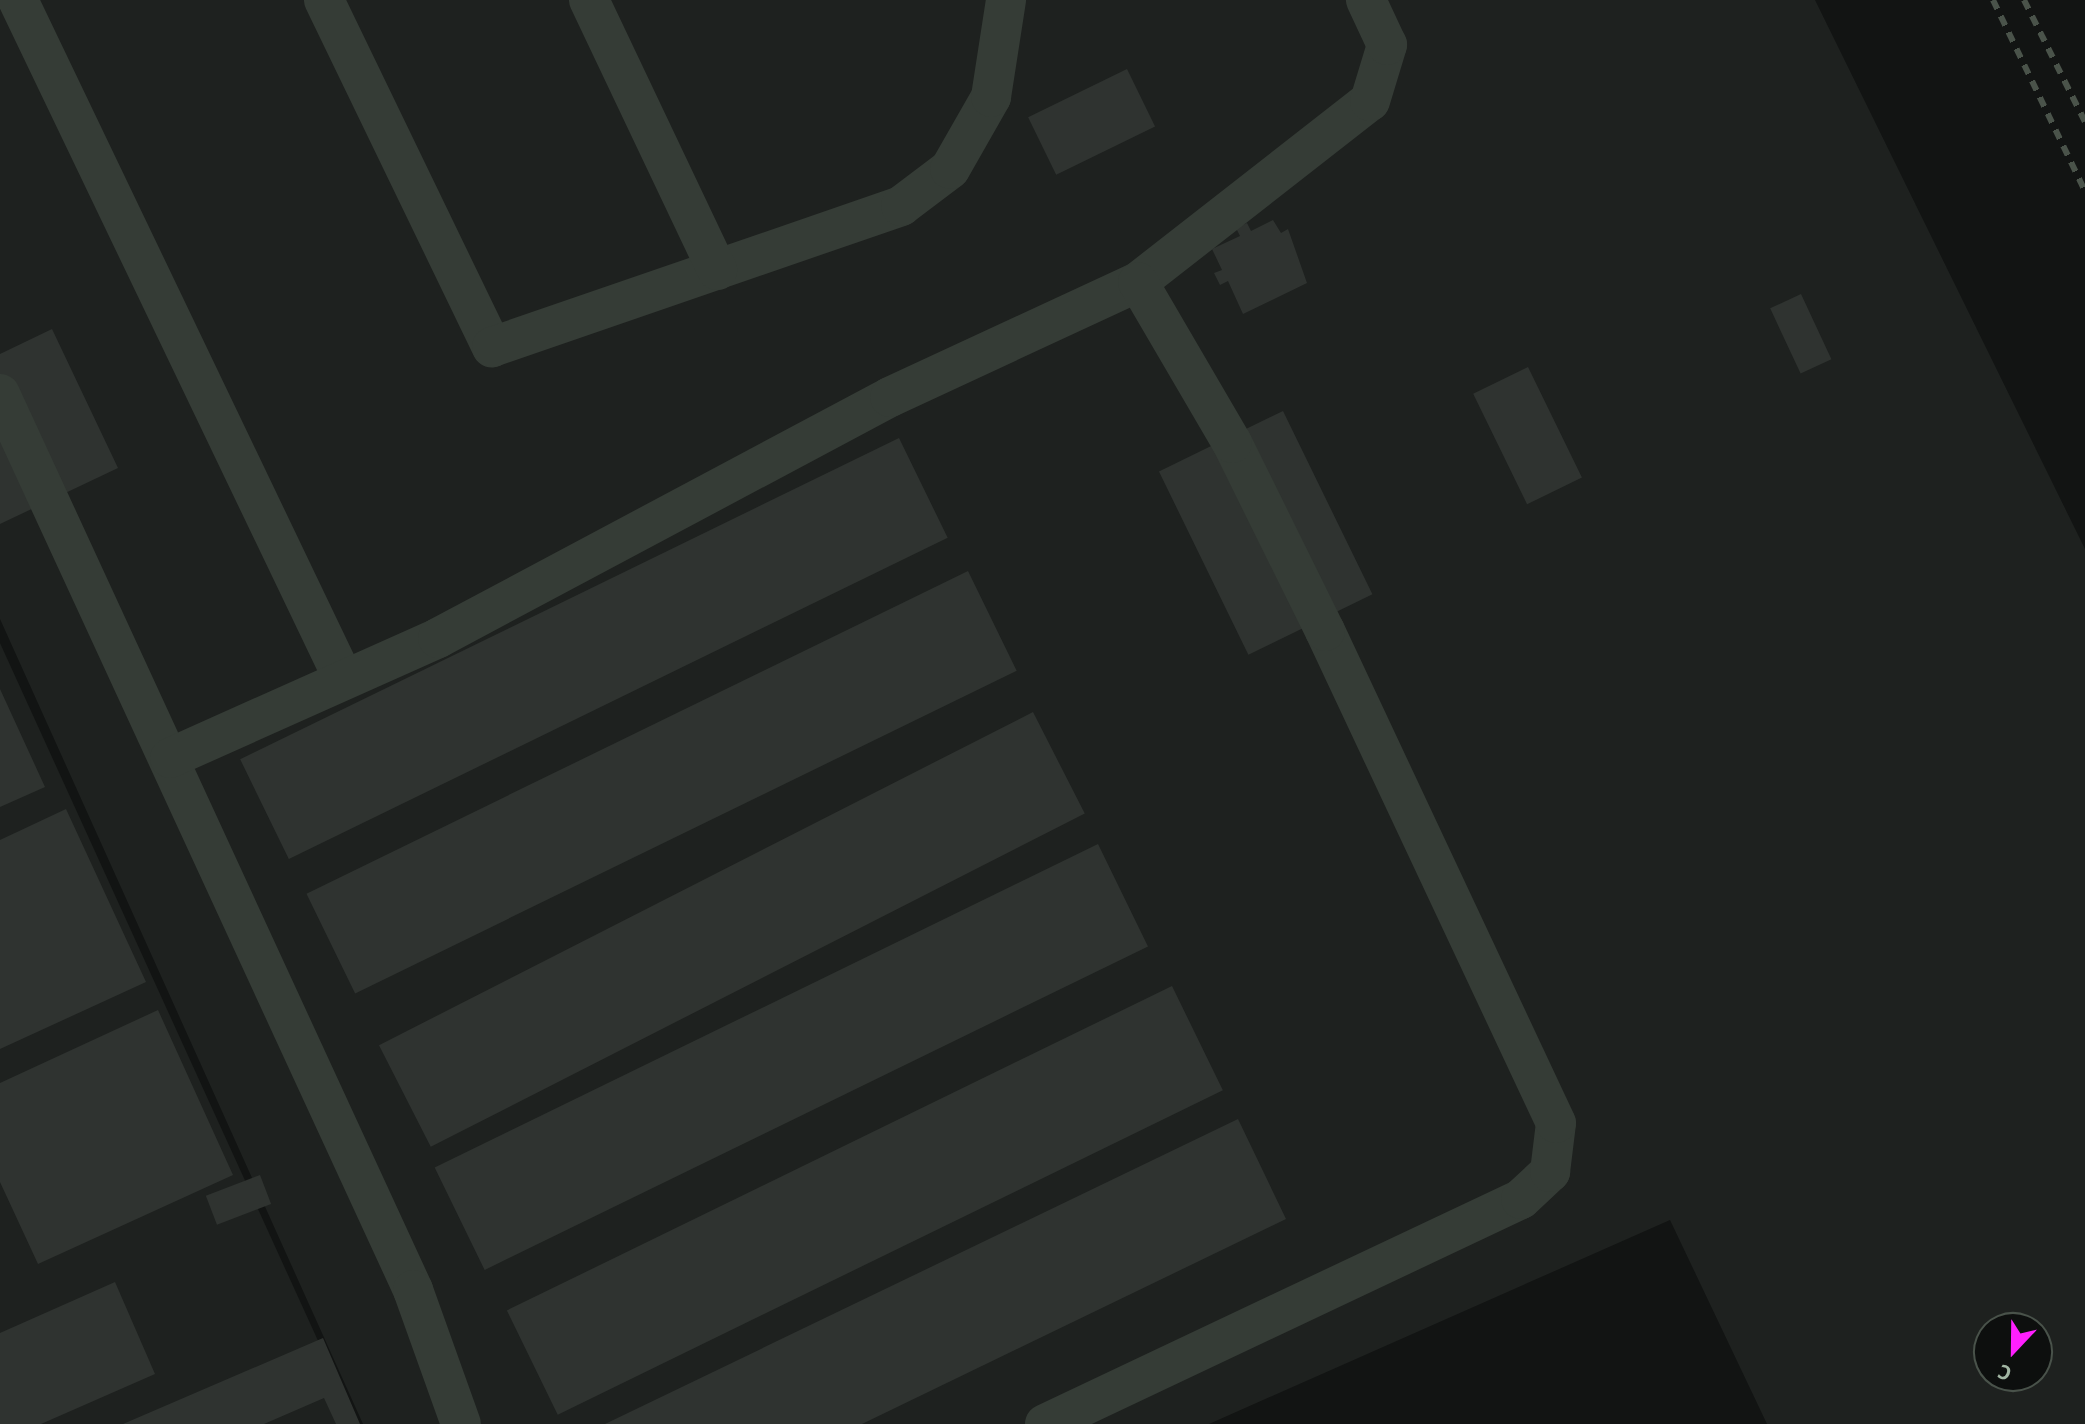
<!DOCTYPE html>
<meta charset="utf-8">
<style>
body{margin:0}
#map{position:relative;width:2085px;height:1424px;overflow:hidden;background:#121413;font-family:"Alegreya Sans",sans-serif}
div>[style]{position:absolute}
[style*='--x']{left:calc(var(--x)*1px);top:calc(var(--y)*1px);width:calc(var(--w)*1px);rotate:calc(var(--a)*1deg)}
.built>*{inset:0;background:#1e211f}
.building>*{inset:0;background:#2f3330;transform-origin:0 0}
.minor>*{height:40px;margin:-20px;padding:0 20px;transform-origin:20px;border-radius:20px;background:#353c36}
.rail>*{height:6px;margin-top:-3px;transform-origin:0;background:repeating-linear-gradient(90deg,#4a534a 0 10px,transparent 0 18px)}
span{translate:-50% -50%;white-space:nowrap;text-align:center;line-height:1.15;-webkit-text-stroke:6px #0d0f0e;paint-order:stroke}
.north{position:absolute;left:1973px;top:1312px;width:80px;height:80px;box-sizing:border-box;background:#0d0f0e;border:2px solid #49524a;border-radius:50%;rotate:202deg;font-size:22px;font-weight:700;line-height:32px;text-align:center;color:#a2b6a3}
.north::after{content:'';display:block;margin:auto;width:28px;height:36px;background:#ff1fff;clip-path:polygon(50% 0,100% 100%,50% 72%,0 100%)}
</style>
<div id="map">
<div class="built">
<div style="clip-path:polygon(evenodd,0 0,1815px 0,2085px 549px,2085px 1424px,1767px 1424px,1670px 1220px,1209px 1424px,363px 1424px,0 619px,0 0,1989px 1328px,2037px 1328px,2037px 1376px,1989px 1376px,1989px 1328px)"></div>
<div style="clip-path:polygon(0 643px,356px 1424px,0 1424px)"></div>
</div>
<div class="building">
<div style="left:1127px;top:69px;width:64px;height:110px;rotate:64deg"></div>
<div style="clip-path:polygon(1273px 220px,1281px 233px,1288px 229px,1307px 283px,1243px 314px,1228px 281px,1220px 285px,1214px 273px,1222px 270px,1212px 249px,1240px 236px,1236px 228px,1247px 223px,1251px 231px)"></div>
<div style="left:1801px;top:294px;width:72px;height:34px;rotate:65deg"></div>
<div style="clip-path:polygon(52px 329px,118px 468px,0 524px,0 354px)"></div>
<div style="left:1528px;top:367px;width:123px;height:61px;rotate:64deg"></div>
<div style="left:1283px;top:411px;width:204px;height:138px;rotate:64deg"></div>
<div style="left:899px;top:438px;width:111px;height:733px;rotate:64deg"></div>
<div style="left:968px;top:571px;width:111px;height:736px;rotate:64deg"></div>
<div style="clip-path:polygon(0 689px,45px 787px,0 807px)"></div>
<div style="left:1033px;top:712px;width:114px;height:734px;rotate:63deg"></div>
<div style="clip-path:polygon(66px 809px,146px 982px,0 1049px,0 840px)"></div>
<div style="left:1098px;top:844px;width:114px;height:738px;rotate:64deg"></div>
<div style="left:1172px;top:986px;width:116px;height:740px;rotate:64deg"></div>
<div style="clip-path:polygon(158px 1010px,233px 1175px,38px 1264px,0 1182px,0 1083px)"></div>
<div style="clip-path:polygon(1238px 1119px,1286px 1219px,862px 1424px,605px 1424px)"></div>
<div style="left:260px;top:1175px;width:31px;height:58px;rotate:69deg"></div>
<div style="clip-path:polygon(115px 1282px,155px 1374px,41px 1424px,0 1424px,0 1333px)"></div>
<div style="clip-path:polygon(323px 1338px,360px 1424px,336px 1424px,324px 1398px,264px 1424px,123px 1424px)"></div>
</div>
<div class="minor">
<div style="--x:18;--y:0;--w:750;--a:64.39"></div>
<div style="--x:324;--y:0;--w:386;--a:64.2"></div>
<div style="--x:492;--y:347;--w:433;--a:-19"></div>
<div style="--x:901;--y:206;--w:61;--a:-37.1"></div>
<div style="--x:950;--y:169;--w:83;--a:-60.3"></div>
<div style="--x:991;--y:97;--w:98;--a:-81.2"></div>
<div style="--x:589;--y:0;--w:299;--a:64.6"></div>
<div style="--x:0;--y:394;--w:987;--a:65.25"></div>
<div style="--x:413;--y:1290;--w:142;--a:70.3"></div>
<div style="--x:170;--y:758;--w:294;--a:-24.1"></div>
<div style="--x:438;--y:638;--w:512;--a:-28.07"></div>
<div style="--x:890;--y:397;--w:273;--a:-24.9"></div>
<div style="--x:1138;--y:282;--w:294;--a:-38"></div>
<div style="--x:1370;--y:101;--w:59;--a:-73.1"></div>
<div style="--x:1387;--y:45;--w:50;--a:-115"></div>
<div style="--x:1045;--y:1424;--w:526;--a:-25.3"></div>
<div style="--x:1521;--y:1199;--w:40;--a:-43"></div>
<div style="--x:1550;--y:1172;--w:49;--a:-83"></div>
<div style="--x:1556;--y:1123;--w:544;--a:-115.15"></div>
<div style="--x:1325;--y:631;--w:210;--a:-116.3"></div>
<div style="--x:1232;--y:443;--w:186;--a:-120.3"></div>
</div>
<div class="rail">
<div style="--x:1993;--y:0;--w:212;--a:64.3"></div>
<div style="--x:2024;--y:0;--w:136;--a:63.4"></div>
</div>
<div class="north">С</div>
</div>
